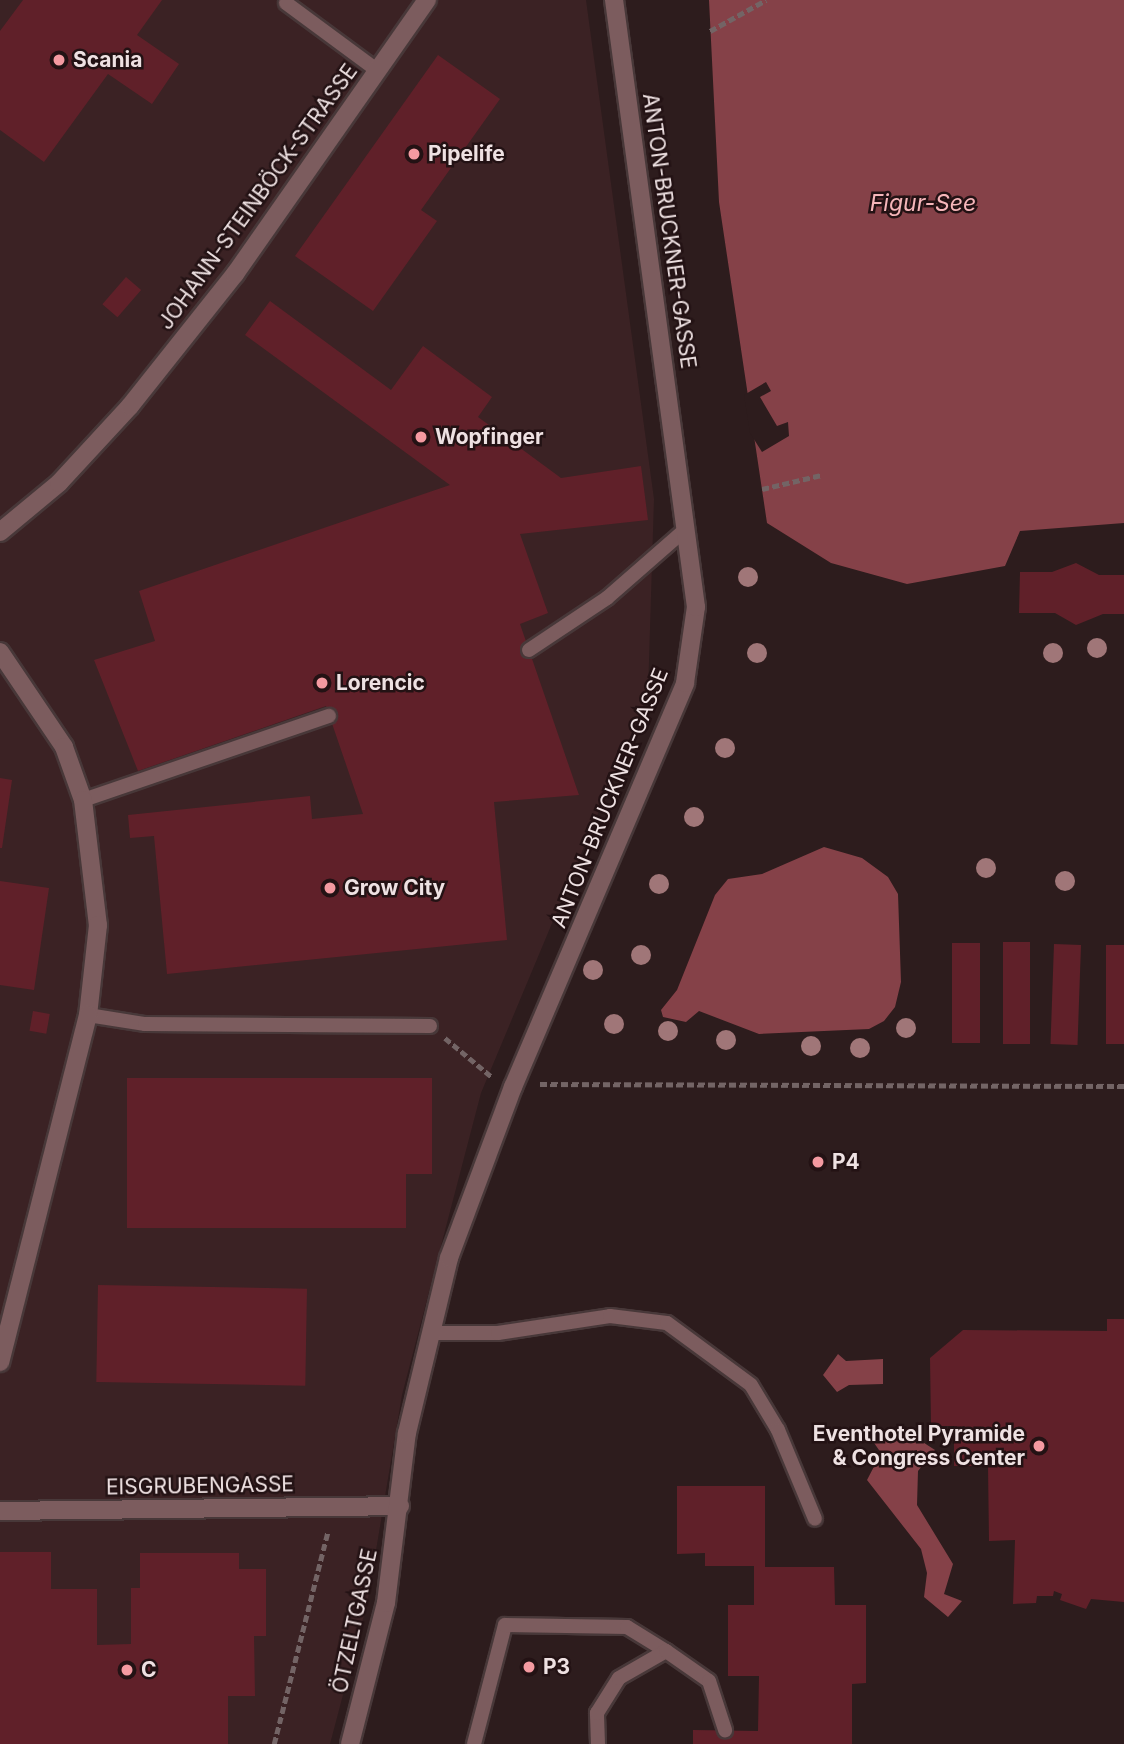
<!DOCTYPE html>
<meta charset="utf-8">
<style>
body{margin:0}
#map{position:relative;width:1124px;height:1744px;overflow:hidden;background:#2d1c1d;font-family:Inter,sans-serif}
div>[style]{position:absolute}
[style*='--x']{left:calc(var(--x)*1px);top:calc(var(--y)*1px);width:calc(var(--w)*1px);rotate:calc(var(--a)*1deg)}
.built>*{inset:0;background:#3b2224}
.water>*{inset:0;background:#854148}
.pier>*{inset:0;background:#2d1c1d}
.building>*{inset:0;background:#602029;transform-origin:0 0}
.path>*{height:4.5px;margin-top:-2.25px;transform-origin:0;background:repeating-linear-gradient(90deg,#736465 0 7px,transparent 0 10.5px)}
.roads{filter:drop-shadow(2px 0 #483839) drop-shadow(-2px 0 #483839) drop-shadow(0 2px #483839) drop-shadow(0 -2px #483839)}
.service>*{height:14px;margin:-7px;padding:0 7px;transform-origin:7px;border-radius:7px;background:#7c5c5e}
.minor>*{height:18px;margin:-9px;padding:0 9px;transform-origin:9px;border-radius:9px;background:#7c5c5e}
.trees>*{width:20px;height:20px;margin:-10px;border-radius:50%;background:#a07678}
.dots>*{width:19px;height:19px;translate:-50% -50%;box-sizing:border-box;border:4px solid #231214;border-radius:50%}
span{translate:-50% -50%;white-space:nowrap;text-align:center;line-height:1.15;-webkit-text-stroke:5px #231214;paint-order:stroke}
.poi-label{font-size:21px;color:#eee1e2;font-weight:700}
.left{translate:0 -50%;text-align:left}
.right{translate:-100% -50%;text-align:right}
.street-label{font-size:21px;color:#eee1e2}
.water-label{font-size:23px;color:#f6b6ba;font-style:italic}
</style>
<div id="map">
<div class="built">
<div style="clip-path:polygon(0 0,586px 0,654px 499px,648px 694px,481px 1093px,402px 1395px,367px 1604px,330px 1744px,0 1744px)"></div>
</div>
<div class="water">
<div style="clip-path:polygon(709px 0,1124px 0,1124px 523px,1020px 531px,1005px 566px,907px 584px,831px 563px,767px 523px,719px 202px)"></div>
<div style="clip-path:polygon(824px 847px,862px 858px,888px 877px,898px 894px,901px 982px,895px 1007px,884px 1021px,869px 1029px,759px 1034px,699px 1011px,686px 1022px,663px 1017px,661px 1010px,677px 990px,715px 895px,728px 879px,762px 874px)"></div>
<div style="clip-path:polygon(838px 1354px,846px 1361px,883px 1359px,883px 1384px,849px 1385px,837px 1392px,823px 1375px)"></div>
<div style="clip-path:polygon(904px 1430px,935px 1450px,918px 1471px,917px 1505px,953px 1564px,944px 1594px,962px 1601px,948px 1617px,924px 1597px,927px 1573px,921px 1549px,867px 1480px,881px 1453px,870px 1437px)"></div>
</div>
<div class="pier">
<div style="clip-path:polygon(766px 382px,771px 391px,760px 397px,777px 426px,788px 422px,789px 436px,762px 452px,750px 433px,744px 395px)"></div>
</div>
<div class="building">
<div style="clip-path:polygon(23px 0,162px 0,137px 35px,179px 64px,152px 104px,108px 74px,44px 162px,0 130px,0 31px)"></div>
<div style="clip-path:polygon(438px 55px,500px 99px,421px 210px,437px 221px,373px 311px,295px 256px)"></div>
<div style="left:126px;top:277px;width:20px;height:36px;rotate:41deg"></div>
<div style="clip-path:polygon(270px 301px,391px 390px,423px 346px,492px 397px,478px 417px,561px 478px,641px 466px,648px 520px,520px 534px,548px 613px,520px 624px,579px 795px,494px 802px,507px 940px,167px 974px,154px 836px,130px 838px,128px 815px,310px 796px,312px 819px,363px 814px,326px 706px,138px 771px,94px 660px,155px 641px,139px 591px,450px 485px,245px 335px)"></div>
<div style="clip-path:polygon(1076px 563px,1099px 575px,1124px 575px,1124px 614px,1103px 614px,1076px 625px,1055px 613px,1019px 613px,1020px 572px,1052px 572px)"></div>
<div style="clip-path:polygon(0 778px,12px 780px,2px 848px,0 848px)"></div>
<div style="clip-path:polygon(0 881px,49px 888px,34px 990px,0 985px)"></div>
<div style="left:1003px;top:942px;width:27px;height:102px"></div>
<div style="left:952px;top:943px;width:28px;height:100px"></div>
<div style="left:1054px;top:944px;width:27px;height:100px;rotate:2deg"></div>
<div style="left:1106px;top:945px;width:18px;height:99px"></div>
<div style="left:33px;top:1011px;width:17px;height:20px;rotate:10deg"></div>
<div style="clip-path:polygon(127px 1078px,432px 1078px,432px 1174px,406px 1174px,406px 1228px,127px 1228px)"></div>
<div style="left:98px;top:1285px;width:209px;height:97px;rotate:1deg"></div>
<div style="clip-path:polygon(1107px 1319px,1124px 1319px,1124px 1602px,1091px 1599px,1086px 1609px,1060px 1600px,1062px 1594px,1054px 1591px,1053px 1596px,1037px 1596px,1036px 1603px,1013px 1604px,1015px 1540px,989px 1541px,988px 1466px,954px 1466px,954px 1426px,931px 1426px,930px 1358px,963px 1330px,1107px 1331px)"></div>
<div style="clip-path:polygon(677px 1486px,765px 1486px,765px 1567px,834px 1567px,835px 1605px,866px 1605px,866px 1683px,852px 1684px,852px 1744px,693px 1744px,693px 1730px,758px 1731px,759px 1676px,728px 1676px,728px 1605px,754px 1605px,754px 1566px,705px 1566px,705px 1553px,677px 1554px)"></div>
<div style="clip-path:polygon(0 1552px,51px 1552px,51px 1589px,97px 1589px,97px 1645px,131px 1644px,131px 1588px,140px 1588px,140px 1553px,239px 1553px,239px 1569px,266px 1569px,266px 1636px,254px 1636px,255px 1696px,228px 1696px,228px 1744px,0 1744px)"></div>
</div>
<div class="path">
<div style="--x:710;--y:31;--w:64;--a:-29"></div>
<div style="--x:762;--y:489;--w:61;--a:-13.3"></div>
<div style="--x:445;--y:1038;--w:61;--a:39.7"></div>
<div style="--x:540;--y:1084;--w:584;--a:0.2"></div>
<div style="--x:274;--y:1744;--w:220;--a:-75.8"></div>
</div>
<div class="roads">
<div class="service">
<div style="--x:286;--y:3;--w:114;--a:36.5"></div>
<div style="--x:529;--y:650;--w:94;--a:-33.7"></div>
<div style="--x:607;--y:598;--w:106;--a:-41.2"></div>
<div style="--x:83;--y:800;--w:260;--a:-18.9"></div>
<div style="--x:88;--y:1015;--w:58;--a:9"></div>
<div style="--x:145;--y:1024;--w:285;--a:0.4"></div>
<div style="--x:430;--y:1333;--w:68;--a:0"></div>
<div style="--x:498;--y:1333;--w:113;--a:-8.6"></div>
<div style="--x:610;--y:1316;--w:57;--a:7"></div>
<div style="--x:667;--y:1323;--w:104;--a:36.4"></div>
<div style="--x:751;--y:1385;--w:52;--a:59"></div>
<div style="--x:778;--y:1430;--w:96;--a:67.4"></div>
<div style="--x:474;--y:1744;--w:123;--a:-75.4"></div>
<div style="--x:505;--y:1625;--w:122;--a:0.9"></div>
<div style="--x:627;--y:1627;--w:46;--a:31.6"></div>
<div style="--x:598;--y:1744;--w:31;--a:-92"></div>
<div style="--x:597;--y:1713;--w:41;--a:-57.8"></div>
<div style="--x:619;--y:1678;--w:54;--a:-29.9"></div>
<div style="--x:666;--y:1651;--w:52;--a:34.9"></div>
<div style="--x:709;--y:1681;--w:52;--a:71.9"></div>
</div>
<div class="minor">
<div style="--x:0;--y:532;--w:77;--a:-39.7"></div>
<div style="--x:59;--y:483;--w:105;--a:-47.3"></div>
<div style="--x:130;--y:406;--w:169;--a:-51.5"></div>
<div style="--x:235;--y:274;--w:335;--a:-55"></div>
<div style="--x:0;--y:652;--w:115;--a:56"></div>
<div style="--x:64;--y:747;--w:56;--a:70.3"></div>
<div style="--x:83;--y:800;--w:126;--a:83.2"></div>
<div style="--x:98;--y:925;--w:91;--a:96.3"></div>
<div style="--x:88;--y:1015;--w:358;--a:104.2"></div>
<div style="--x:0;--y:1511;--w:400;--a:-0.7"></div>
<div style="--x:350;--y:1744;--w:146;--a:-75.7"></div>
<div style="--x:386;--y:1603;--w:171;--a:-83"></div>
<div style="--x:407;--y:1433;--w:180;--a:-76.5"></div>
<div style="--x:449;--y:1258;--w:183;--a:-69.5"></div>
<div style="--x:513;--y:1087;--w:439;--a:-66.9"></div>
<div style="--x:685;--y:683;--w:77;--a:-81.8"></div>
<div style="--x:696;--y:607;--w:613;--a:-97.69"></div>
</div>
</div>
<div class="trees">
<div style="left:748px;top:577px"></div>
<div style="left:1097px;top:648px"></div>
<div style="left:757px;top:653px"></div>
<div style="left:1053px;top:653px"></div>
<div style="left:725px;top:748px"></div>
<div style="left:694px;top:817px"></div>
<div style="left:986px;top:868px"></div>
<div style="left:1065px;top:881px"></div>
<div style="left:659px;top:884px"></div>
<div style="left:641px;top:955px"></div>
<div style="left:593px;top:970px"></div>
<div style="left:614px;top:1024px"></div>
<div style="left:906px;top:1028px"></div>
<div style="left:668px;top:1031px"></div>
<div style="left:726px;top:1040px"></div>
<div style="left:811px;top:1046px"></div>
<div style="left:860px;top:1048px"></div>
</div>
<div class="dots">
<div style="left:59px;top:60px;background:#f49aa1"></div>
<div style="left:414px;top:154px;background:#f49aa1"></div>
<div style="left:421px;top:437px;background:#f49aa1"></div>
<div style="left:322px;top:683px;background:#f49aa1"></div>
<div style="left:330px;top:888px;background:#f49aa1"></div>
<div style="left:818px;top:1162px;background:#f49aa1"></div>
<div style="left:1039px;top:1446px;background:#f49aa1"></div>
<div style="left:529px;top:1667px;background:#f49aa1"></div>
<div style="left:127px;top:1670px;background:#f49aa1"></div>
</div>
<div class="poi-label">
<span class="left" style="left:73px;top:60px">Scania</span>
<span class="left" style="left:428px;top:154px">Pipelife</span>
<span class="left" style="left:435px;top:437px">Wopfinger</span>
<span class="left" style="left:336px;top:683px">Lorencic</span>
<span class="left" style="left:344px;top:888px">Grow City</span>
<span class="left" style="left:832px;top:1162px">P4</span>
<span class="right" style="left:1025px;top:1446px">Eventhotel Pyramide<br>&amp; Congress Center</span>
<span class="left" style="left:543px;top:1667px">P3</span>
<span class="left" style="left:141px;top:1670px">C</span>
</div>
<div class="street-label">
<span style="left:258px;top:197px;rotate:-54deg">JOHANN-STEINBÖCK-STRASSE</span>
<span style="left:669px;top:231px;rotate:82deg">ANTON-BRUCKNER-GASSE</span>
<span style="left:610px;top:798px;rotate:-68deg">ANTON-BRUCKNER-GASSE</span>
<span style="left:200px;top:1486px;rotate:-1deg">EISGRUBENGASSE</span>
<span style="left:355px;top:1621px;rotate:-78deg">ÖTZELTGASSE</span>
</div>
<div class="water-label">
<span style="left:923px;top:203px">Figur-See</span>
</div>
</div>
